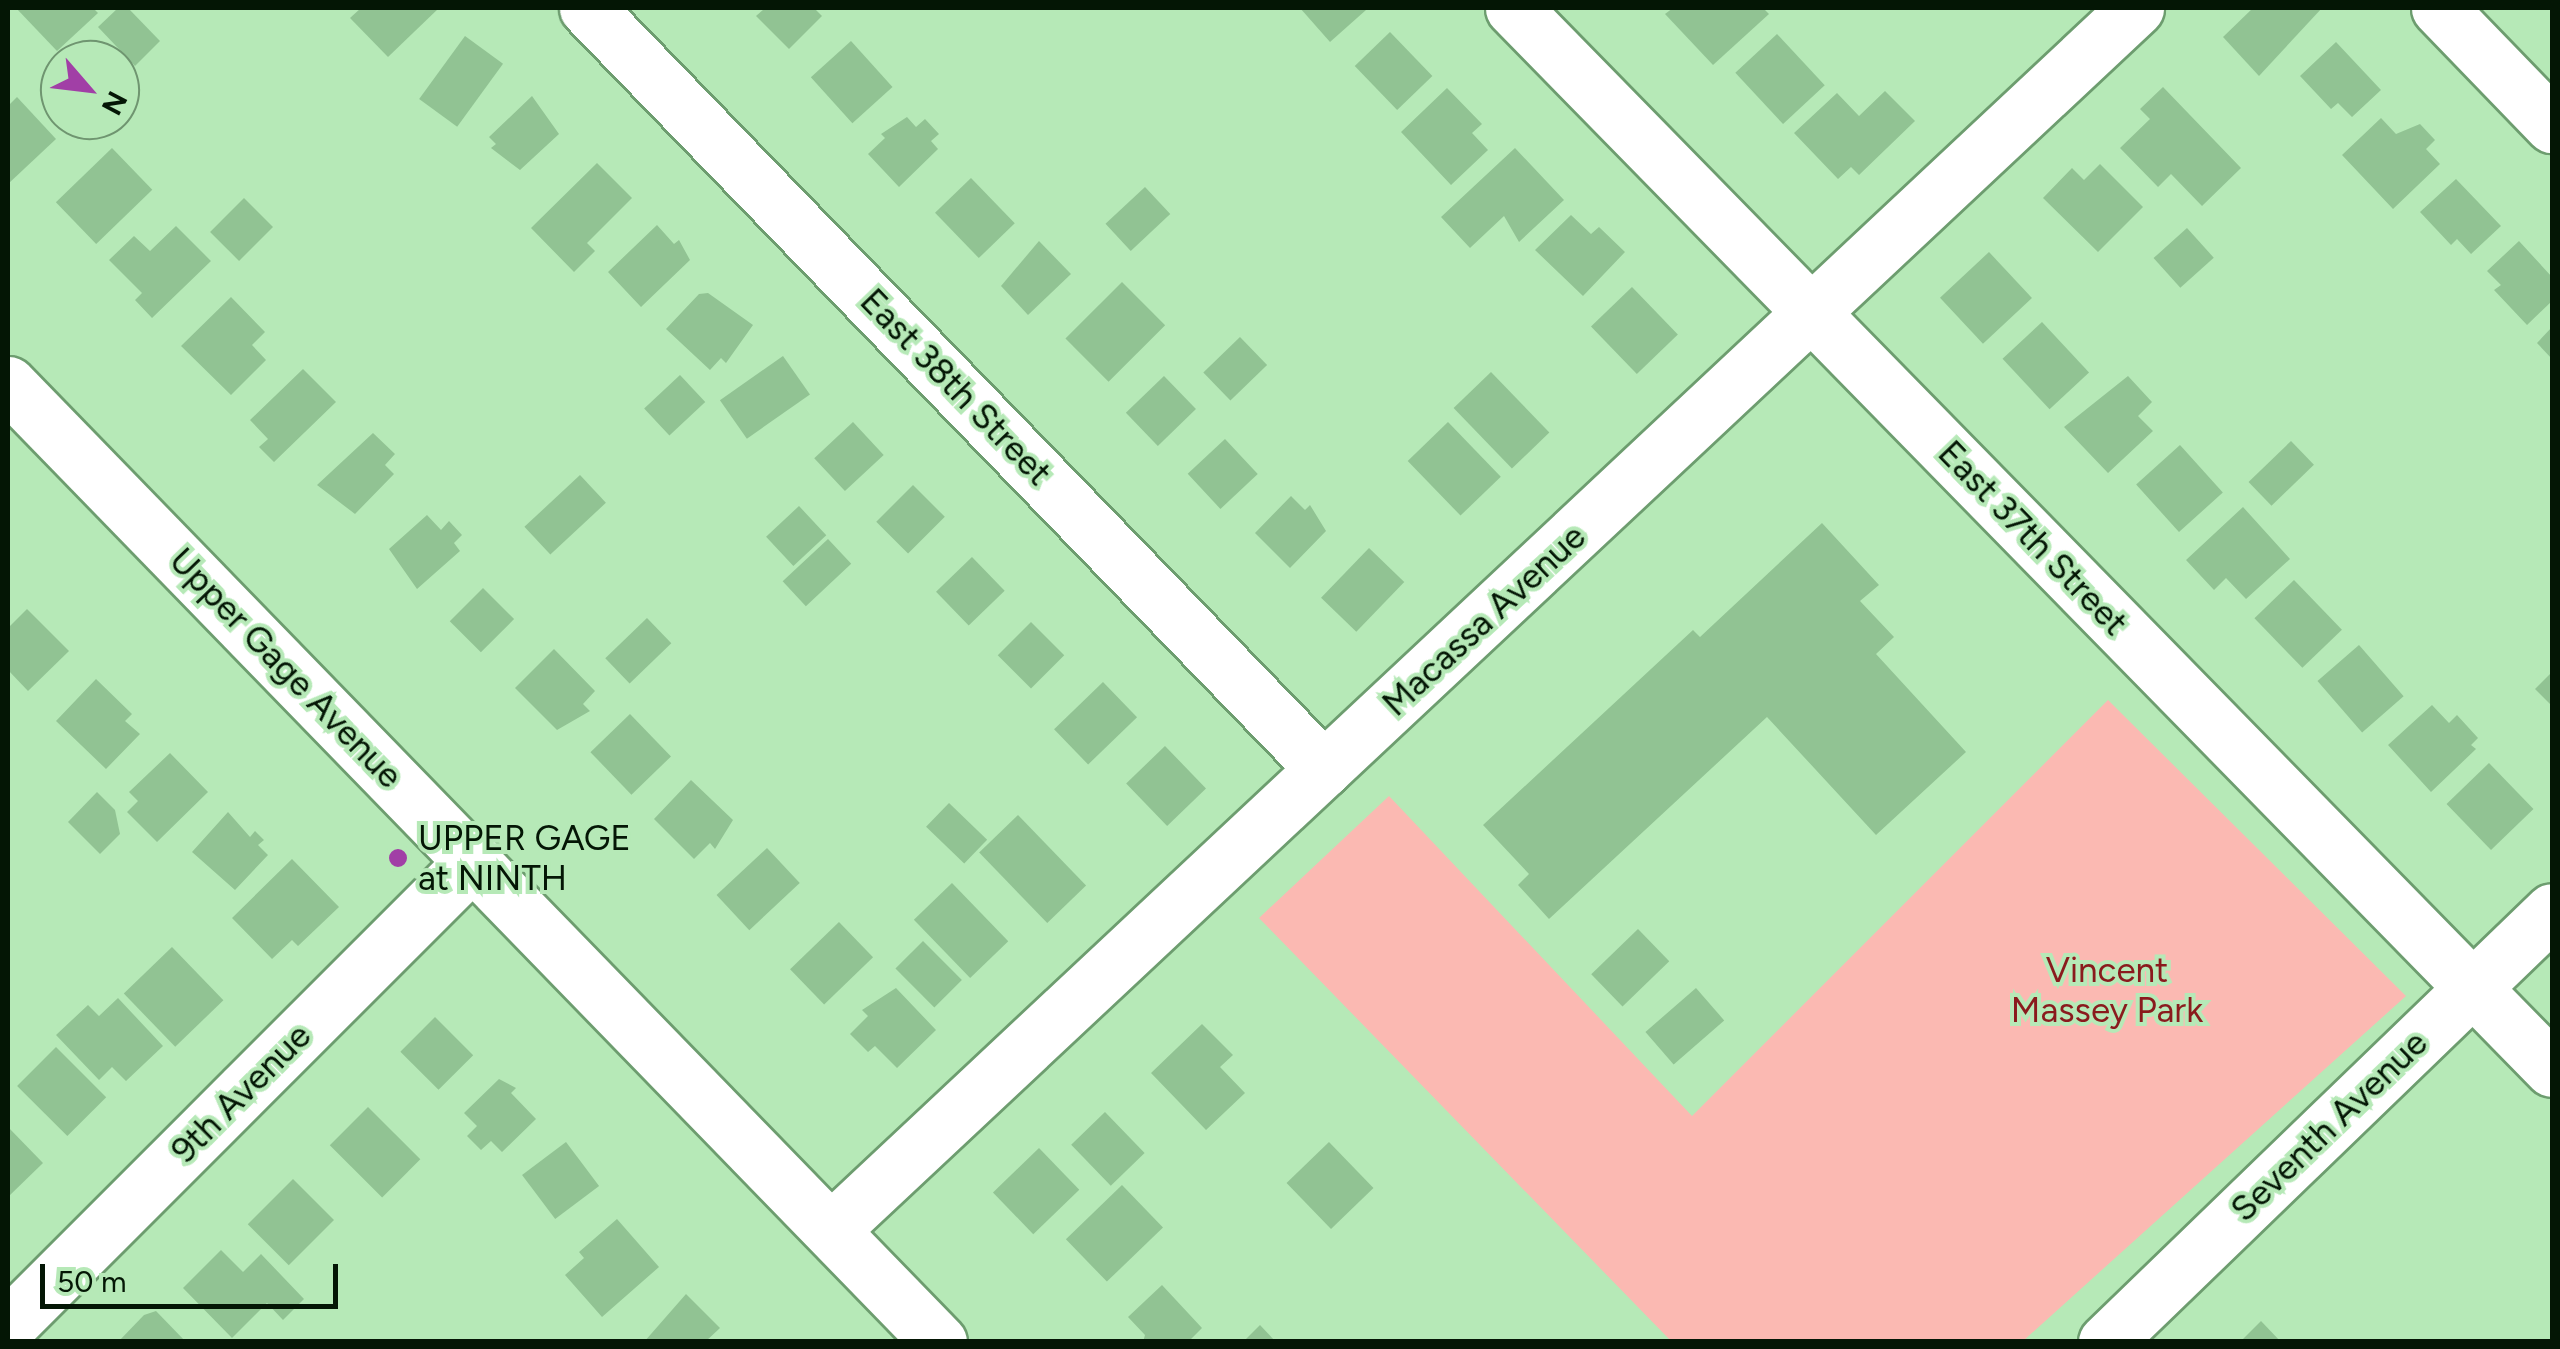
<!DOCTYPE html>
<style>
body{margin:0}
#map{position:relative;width:2560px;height:1349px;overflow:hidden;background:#b6e9b7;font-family:Figtree,sans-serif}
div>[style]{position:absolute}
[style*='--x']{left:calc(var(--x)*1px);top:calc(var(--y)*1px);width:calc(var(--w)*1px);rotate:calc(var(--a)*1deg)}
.green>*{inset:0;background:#fbb9b2}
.building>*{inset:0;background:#91c393;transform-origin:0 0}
.roads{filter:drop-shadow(2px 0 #6d9d6f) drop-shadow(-2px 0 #6d9d6f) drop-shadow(0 2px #6d9d6f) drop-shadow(0 -2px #6d9d6f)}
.minor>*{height:55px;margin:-27.5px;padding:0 27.5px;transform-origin:27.5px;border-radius:27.5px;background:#fff}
.major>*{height:55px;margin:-27.5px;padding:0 27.5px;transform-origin:27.5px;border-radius:27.5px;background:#fff}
.dots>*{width:28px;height:28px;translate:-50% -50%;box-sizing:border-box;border:5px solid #b6e9b7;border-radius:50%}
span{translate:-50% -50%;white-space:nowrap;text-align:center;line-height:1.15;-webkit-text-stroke:8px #b6e9b7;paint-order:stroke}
.street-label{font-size:35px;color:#041605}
.poi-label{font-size:35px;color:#041605}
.left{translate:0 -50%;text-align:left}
.park-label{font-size:35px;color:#8a1a1d}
.frame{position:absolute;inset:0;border:10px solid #041605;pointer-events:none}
.north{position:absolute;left:40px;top:40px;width:100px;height:100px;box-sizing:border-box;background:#b6e9b7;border:2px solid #6f9570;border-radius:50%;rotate:118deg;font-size:28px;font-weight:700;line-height:40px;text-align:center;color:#041605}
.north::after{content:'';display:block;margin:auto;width:35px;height:45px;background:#a13fa6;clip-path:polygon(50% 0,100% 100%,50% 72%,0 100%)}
.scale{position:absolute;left:40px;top:1264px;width:298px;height:45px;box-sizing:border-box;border:5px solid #041605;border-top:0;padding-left:12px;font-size:30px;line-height:35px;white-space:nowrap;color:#041605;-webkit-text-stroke:8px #b6e9b7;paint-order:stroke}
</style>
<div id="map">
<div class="green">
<div style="clip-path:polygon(2108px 700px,2406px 996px,2023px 1341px,1671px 1341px,1259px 918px,1389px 796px,1692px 1116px)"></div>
</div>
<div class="building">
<div style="clip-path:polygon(16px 8px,93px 8px,98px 13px,57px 51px)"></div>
<div style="clip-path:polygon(118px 8px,128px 8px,160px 41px,135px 66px,98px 27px)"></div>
<div style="clip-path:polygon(361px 8px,439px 8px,388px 57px,350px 18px)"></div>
<div style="clip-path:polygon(765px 8px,814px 8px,822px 16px,789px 49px,756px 16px)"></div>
<div style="clip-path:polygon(1300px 8px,1364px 8px,1366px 10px,1330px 42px)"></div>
<div style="clip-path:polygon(1673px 8px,1763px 8px,1769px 14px,1713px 65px,1665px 14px)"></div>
<div style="clip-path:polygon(2253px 8px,2322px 8px,2259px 76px,2223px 37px)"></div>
<div style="left:1390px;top:32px;width:61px;height:49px;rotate:46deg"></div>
<div style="left:1777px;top:34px;width:70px;height:57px;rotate:47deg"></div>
<div style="left:465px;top:36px;width:47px;height:78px;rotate:36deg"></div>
<div style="left:851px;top:41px;width:62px;height:54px;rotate:48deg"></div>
<div style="clip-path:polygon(2336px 42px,2381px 90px,2352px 117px,2338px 103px,2331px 109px,2300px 76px)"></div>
<div style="clip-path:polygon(2163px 87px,2241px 168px,2202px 206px,2171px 174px,2158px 187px,2120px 148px,2150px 119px,2140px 109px)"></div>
<div style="clip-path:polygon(1447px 88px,1482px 124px,1472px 133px,1488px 150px,1451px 185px,1401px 132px)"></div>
<div style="clip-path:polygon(1885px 91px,1915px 121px,1859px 175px,1851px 167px,1838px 179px,1794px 133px,1837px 93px,1859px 116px)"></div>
<div style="clip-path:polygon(532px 96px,559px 134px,520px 170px,491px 148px,496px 144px,489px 137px)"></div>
<div style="clip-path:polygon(17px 97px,56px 139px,8px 184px,8px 106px)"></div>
<div style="clip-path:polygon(907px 117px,916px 127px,925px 119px,939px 134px,931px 141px,938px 149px,899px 187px,868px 154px,885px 138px,881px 134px)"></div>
<div style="clip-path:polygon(2381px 118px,2396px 134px,2420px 124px,2435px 140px,2426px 149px,2440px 164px,2393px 209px,2342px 155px)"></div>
<div style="left:112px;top:148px;width:58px;height:78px;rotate:46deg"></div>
<div style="clip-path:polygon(1515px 148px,1564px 200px,1519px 242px,1504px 216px,1470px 248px,1441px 217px)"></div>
<div style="clip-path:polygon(597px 163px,632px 198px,587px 243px,595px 251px,574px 272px,531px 228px)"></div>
<div style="clip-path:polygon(2100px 164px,2143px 207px,2098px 252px,2043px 198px,2072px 168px,2084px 180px)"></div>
<div style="left:971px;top:178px;width:63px;height:50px;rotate:46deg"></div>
<div style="clip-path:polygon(2456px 179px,2501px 226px,2471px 254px,2457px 239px,2451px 245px,2420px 212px)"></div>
<div style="left:1145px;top:187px;width:37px;height:54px;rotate:47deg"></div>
<div style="left:244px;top:198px;width:41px;height:48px;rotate:45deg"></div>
<div style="clip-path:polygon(1571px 215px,1591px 234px,1599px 227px,1625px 252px,1583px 296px,1535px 250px)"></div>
<div style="clip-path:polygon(657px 225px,674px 244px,679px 240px,690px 260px,641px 307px,608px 272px)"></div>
<div style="clip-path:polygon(176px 226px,211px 261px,152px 318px,135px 300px,142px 293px,109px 260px,134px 236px,150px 251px)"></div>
<div style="left:2187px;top:228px;width:40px;height:45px;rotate:48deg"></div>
<div style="clip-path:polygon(1039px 241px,1071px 274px,1028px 315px,1001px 286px)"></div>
<div style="clip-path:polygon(2519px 241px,2552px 277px,2552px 301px,2527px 325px,2494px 290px,2501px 285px,2487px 271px)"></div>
<div style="left:1989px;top:252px;width:63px;height:67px;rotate:47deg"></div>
<div style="left:1122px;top:282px;width:61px;height:80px;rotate:45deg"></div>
<div style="left:1632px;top:287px;width:66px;height:57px;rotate:46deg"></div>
<div style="clip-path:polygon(708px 293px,753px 325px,726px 363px,721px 358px,710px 370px,666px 329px,699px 294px)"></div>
<div style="clip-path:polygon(231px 297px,265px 332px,252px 345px,266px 360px,231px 395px,181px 346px)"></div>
<div style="left:2042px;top:322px;width:69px;height:54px;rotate:47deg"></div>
<div style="clip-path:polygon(2552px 327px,2552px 359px,2537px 343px)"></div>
<div style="left:1240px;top:337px;width:39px;height:51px;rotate:46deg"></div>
<div style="left:783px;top:356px;width:47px;height:77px;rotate:55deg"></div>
<div style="clip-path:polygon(303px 369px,336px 402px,274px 462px,259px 447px,268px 439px,250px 420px)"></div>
<div style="left:1491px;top:372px;width:84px;height:52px;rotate:46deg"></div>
<div style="left:680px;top:375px;width:37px;height:49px;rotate:47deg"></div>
<div style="left:1164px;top:376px;width:46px;height:53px;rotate:46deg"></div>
<div style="clip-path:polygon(2128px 376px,2152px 402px,2138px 416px,2153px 431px,2108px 473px,2064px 427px)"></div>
<div style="left:853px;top:422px;width:45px;height:53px;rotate:47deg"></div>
<div style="left:1448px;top:422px;width:76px;height:56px;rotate:46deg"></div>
<div style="clip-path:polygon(373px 433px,395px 454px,385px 465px,394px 474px,355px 514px,317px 485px)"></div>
<div style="left:1225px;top:439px;width:48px;height:51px;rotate:47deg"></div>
<div style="left:2291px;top:441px;width:33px;height:59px;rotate:46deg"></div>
<div style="left:2180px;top:445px;width:64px;height:59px;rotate:48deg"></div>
<div style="left:580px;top:475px;width:38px;height:76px;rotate:47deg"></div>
<div style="left:913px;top:485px;width:45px;height:52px;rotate:45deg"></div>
<div style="clip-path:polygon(1291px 496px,1305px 510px,1310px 505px,1326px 531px,1290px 568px,1255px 533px)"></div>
<div style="left:799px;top:506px;width:40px;height:45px;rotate:47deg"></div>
<div style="clip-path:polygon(2243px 507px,2290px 559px,2246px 599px,2226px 578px,2214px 590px,2186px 560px)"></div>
<div style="clip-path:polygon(427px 515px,441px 530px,449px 521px,462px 535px,454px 543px,460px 551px,417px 589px,389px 549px)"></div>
<div style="clip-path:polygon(1822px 523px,1879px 585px,1860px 601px,1894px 637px,1876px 654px,1966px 752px,1876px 835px,1767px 717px,1549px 919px,1518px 885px,1529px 874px,1483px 825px,1693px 630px,1700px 637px)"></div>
<div style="left:828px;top:539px;width:34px;height:62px;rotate:47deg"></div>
<div style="left:1369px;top:548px;width:49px;height:69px;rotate:44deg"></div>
<div style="left:972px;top:557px;width:47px;height:50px;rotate:46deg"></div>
<div style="left:2294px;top:580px;width:69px;height:55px;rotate:46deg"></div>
<div style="left:483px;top:588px;width:44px;height:47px;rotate:45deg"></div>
<div style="clip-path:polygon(27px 609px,69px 651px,28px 691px,8px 670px,8px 628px)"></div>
<div style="left:647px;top:618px;width:35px;height:58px;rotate:46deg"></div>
<div style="left:1031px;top:622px;width:47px;height:47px;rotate:45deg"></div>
<div style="left:2359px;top:645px;width:68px;height:55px;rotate:49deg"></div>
<div style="clip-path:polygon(554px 649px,595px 691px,583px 704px,590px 711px,557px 730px,515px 688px)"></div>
<div style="clip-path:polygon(2552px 672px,2552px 706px,2535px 689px)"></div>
<div style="clip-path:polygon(96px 679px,132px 714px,125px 721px,140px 734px,106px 769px,56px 721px)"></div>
<div style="left:1103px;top:682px;width:49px;height:68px;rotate:46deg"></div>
<div style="clip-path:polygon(2432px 705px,2449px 723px,2457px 715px,2478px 738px,2471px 745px,2476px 749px,2431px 792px,2388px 745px)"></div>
<div style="left:630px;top:714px;width:59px;height:55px;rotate:46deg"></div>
<div style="left:1165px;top:746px;width:59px;height:54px;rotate:46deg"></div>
<div style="clip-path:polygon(170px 753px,208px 792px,157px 842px,127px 812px,138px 801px,129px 792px)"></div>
<div style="left:2489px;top:763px;width:64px;height:59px;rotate:46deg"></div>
<div style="clip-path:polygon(691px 780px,733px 820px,715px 849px,710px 843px,694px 859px,654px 819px)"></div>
<div style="clip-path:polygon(97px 792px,115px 810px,120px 834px,100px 854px,68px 822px)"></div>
<div style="left:949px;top:803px;width:53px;height:33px;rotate:44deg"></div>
<div style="clip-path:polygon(228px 812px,250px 837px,255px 831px,264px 840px,258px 845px,268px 855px,235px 890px,192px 852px)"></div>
<div style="left:1018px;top:815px;width:98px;height:54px;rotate:46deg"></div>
<div style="left:767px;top:848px;width:48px;height:69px;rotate:47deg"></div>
<div style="clip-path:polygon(292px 859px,339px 907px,298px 946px,292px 940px,272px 959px,232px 918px)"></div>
<div style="left:952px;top:883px;width:81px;height:53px;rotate:46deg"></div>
<div style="left:839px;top:922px;width:49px;height:68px;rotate:46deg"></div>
<div style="left:1638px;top:929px;width:45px;height:65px;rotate:46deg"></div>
<div style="left:923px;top:941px;width:55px;height:39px;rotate:45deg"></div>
<div style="left:172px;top:947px;width:74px;height:67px;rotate:46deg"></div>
<div style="clip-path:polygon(896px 988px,936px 1030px,897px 1068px,875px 1046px,868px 1052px,850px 1034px,868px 1016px,862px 1010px)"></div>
<div style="left:1696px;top:988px;width:43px;height:67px;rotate:49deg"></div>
<div style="clip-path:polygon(118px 998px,163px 1046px,126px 1081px,112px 1067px,99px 1080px,56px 1035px,88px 1005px,99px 1016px)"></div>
<div style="left:435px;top:1017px;width:54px;height:49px;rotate:45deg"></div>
<div style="clip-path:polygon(1202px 1024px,1233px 1055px,1220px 1067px,1245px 1093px,1206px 1130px,1151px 1073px)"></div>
<div style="left:56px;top:1047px;width:71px;height:55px;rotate:45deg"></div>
<div style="clip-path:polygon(499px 1079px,516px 1088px,511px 1093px,536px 1119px,502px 1152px,491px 1141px,481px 1150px,467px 1136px,477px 1126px,464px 1113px)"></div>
<div style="left:368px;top:1107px;width:74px;height:54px;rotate:45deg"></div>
<div style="left:1105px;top:1112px;width:57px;height:47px;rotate:46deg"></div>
<div style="clip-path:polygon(8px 1127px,43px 1163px,8px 1197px)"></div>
<div style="left:566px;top:1142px;width:55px;height:55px;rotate:53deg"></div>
<div style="left:1329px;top:1142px;width:64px;height:59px;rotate:46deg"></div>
<div style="left:1039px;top:1148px;width:58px;height:64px;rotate:46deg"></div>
<div style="left:293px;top:1179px;width:58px;height:64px;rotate:45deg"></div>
<div style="left:1122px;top:1185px;width:59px;height:78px;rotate:46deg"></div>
<div style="clip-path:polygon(617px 1219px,659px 1267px,602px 1317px,565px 1275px,584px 1258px,579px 1252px)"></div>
<div style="clip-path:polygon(221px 1250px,243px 1272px,261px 1254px,304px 1299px,283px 1320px,267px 1303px,232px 1338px,183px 1288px)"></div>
<div style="clip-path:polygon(1162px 1285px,1202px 1328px,1188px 1342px,1143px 1342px,1145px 1335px,1128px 1317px)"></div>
<div style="clip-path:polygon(686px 1294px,720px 1328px,705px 1342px,644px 1342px)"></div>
<div style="clip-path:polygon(156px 1311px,186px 1342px,118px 1342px,144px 1315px)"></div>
<div style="clip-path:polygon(2261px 1321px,2281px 1342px,2240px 1342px)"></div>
<div style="clip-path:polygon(1260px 1325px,1276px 1342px,1243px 1342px)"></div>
</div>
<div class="roads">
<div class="minor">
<div style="--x:587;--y:8;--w:1059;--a:45.92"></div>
<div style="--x:1513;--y:8;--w:1485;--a:45.6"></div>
<div style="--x:2439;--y:8;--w:163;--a:46"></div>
<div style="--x:831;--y:1230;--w:1788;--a:-43.12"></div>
<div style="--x:8;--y:1326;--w:659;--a:-45"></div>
<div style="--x:2106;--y:1342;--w:620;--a:-44.02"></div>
</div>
<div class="major">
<div style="--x:8;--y:384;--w:1336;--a:45.82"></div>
</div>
</div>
<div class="dots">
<div style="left:398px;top:858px;background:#a13fa6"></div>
</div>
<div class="street-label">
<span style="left:956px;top:387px;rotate:46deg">East 38th Street</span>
<span style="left:2033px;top:538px;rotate:46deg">East 37th Street</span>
<span style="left:1484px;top:620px;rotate:-43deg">Macassa Avenue</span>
<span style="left:286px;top:668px;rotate:46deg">Upper Gage Avenue</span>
<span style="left:241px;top:1093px;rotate:-45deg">9th Avenue</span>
<span style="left:2329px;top:1126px;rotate:-44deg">Seventh Avenue</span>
</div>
<div class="poi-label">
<span class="left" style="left:418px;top:858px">UPPER GAGE<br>at NINTH</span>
</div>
<div class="park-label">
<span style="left:2107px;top:990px">Vincent<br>Massey Park</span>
</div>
<div class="frame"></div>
<div class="north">N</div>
<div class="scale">50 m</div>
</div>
